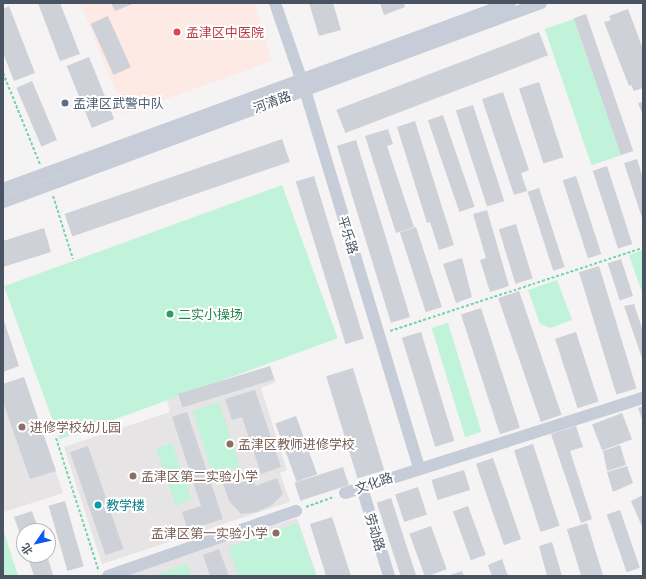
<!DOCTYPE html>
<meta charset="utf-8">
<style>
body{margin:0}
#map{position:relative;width:646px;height:579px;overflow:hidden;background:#f5f3f3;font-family:"Noto Sans","Noto Sans SC",sans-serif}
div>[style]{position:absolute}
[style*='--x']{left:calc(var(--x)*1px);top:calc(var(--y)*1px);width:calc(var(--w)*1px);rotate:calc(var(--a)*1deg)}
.education>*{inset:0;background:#e6e4e5}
.medical>*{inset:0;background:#fdeae5}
.green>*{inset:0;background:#c1f3da;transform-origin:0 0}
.building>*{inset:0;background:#cfd1d8;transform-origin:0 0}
.path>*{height:2px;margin-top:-1px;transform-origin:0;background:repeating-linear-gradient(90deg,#76d4b1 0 3px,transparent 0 5px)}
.minor>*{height:12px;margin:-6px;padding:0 6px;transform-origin:6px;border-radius:6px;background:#c6cdd8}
.dots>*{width:11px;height:11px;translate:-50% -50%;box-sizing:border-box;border:2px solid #fff;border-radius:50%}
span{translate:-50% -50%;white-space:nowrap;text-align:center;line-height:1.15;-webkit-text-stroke:4px #fff;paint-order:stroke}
.health-label{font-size:13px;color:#be3a42}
.left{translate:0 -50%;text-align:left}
.street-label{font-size:13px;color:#495362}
.service-label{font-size:13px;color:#4e5e75}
.leisure-label{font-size:13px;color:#27864d}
.education-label{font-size:13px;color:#785e54}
.right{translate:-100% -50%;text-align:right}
.culture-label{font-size:13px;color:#0d838f}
.frame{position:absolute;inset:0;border:4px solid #495362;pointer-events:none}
.north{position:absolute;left:16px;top:523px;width:40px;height:40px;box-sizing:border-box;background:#fff;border:1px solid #b6bac0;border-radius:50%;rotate:236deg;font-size:11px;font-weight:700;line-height:16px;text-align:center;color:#495362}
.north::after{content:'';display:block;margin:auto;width:14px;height:18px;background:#1157f1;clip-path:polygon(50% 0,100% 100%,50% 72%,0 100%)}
</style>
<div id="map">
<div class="education">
<div style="clip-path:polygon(270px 366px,276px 382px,261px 388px,287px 470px,280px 473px,290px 502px,102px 564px,64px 447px,170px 412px,167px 400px)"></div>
<div style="clip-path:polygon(24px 377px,63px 493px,4px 512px,3px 384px)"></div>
<div style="clip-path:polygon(297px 518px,317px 576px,119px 576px,127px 573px)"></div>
</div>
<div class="medical">
<div style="clip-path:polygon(80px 3px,254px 3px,272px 61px,125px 114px)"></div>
</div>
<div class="green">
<div style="left:574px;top:19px;width:144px;height:31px;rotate:71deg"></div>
<div style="left:282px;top:185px;width:163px;height:296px;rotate:70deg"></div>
<div style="clip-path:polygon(643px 250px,643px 295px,629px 255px)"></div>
<div style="clip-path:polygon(557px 280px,572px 320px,550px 328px,540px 324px,528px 290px)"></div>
<div style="left:448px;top:323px;width:114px;height:17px;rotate:73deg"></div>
<div style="left:219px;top:402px;width:68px;height:28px;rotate:72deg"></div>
<div style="left:172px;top:443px;width:60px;height:17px;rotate:71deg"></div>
<div style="clip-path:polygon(298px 523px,316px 576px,238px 576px,228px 547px)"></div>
<div style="clip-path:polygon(3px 529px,18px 576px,3px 576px)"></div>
<div style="clip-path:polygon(187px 564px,191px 576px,159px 576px,158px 574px)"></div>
</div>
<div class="building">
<div style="clip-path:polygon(38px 3px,60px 3px,80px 54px,60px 61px)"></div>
<div style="clip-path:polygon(111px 3px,135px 3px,115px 11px)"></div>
<div style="clip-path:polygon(309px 3px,333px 3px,341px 30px,319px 36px)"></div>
<div style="clip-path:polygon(380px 3px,404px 3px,405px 7px,384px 15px)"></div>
<div style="clip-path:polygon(9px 6px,35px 73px,14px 81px,3px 53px,3px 9px)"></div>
<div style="clip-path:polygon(628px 9px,643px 49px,643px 88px,634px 91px,631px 85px,629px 86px,604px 22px,611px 20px,609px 16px)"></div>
<div style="left:586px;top:14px;width:145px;height:13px;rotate:71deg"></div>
<div style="left:108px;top:16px;width:56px;height:19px;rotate:66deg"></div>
<div style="left:539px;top:32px;width:25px;height:217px;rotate:69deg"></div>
<div style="left:89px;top:57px;width:67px;height:24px;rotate:68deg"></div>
<div style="left:32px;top:81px;width:64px;height:17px;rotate:67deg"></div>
<div style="left:539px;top:82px;width:79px;height:21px;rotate:72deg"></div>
<div style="clip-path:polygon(503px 92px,529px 170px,521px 173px,527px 191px,514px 195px,482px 99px)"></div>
<div style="clip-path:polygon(643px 102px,643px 116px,638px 103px)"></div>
<div style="left:473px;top:105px;width:101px;height:18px;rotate:72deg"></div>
<div style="left:443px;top:115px;width:97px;height:16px;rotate:71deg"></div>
<div style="clip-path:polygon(415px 121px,454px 245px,439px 250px,430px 222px,427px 223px,397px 127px)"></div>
<div style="clip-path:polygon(388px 129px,393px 144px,387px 146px,414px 227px,396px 233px,365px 136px)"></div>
<div style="left:282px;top:139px;width:24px;height:230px;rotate:71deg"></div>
<div style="left:356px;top:140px;width:185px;height:20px;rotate:73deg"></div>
<div style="clip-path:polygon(637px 159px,643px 178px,643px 221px,624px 163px)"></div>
<div style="left:607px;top:166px;width:82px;height:15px;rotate:72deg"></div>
<div style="left:314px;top:176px;width:170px;height:19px;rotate:73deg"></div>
<div style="left:576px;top:176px;width:82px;height:14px;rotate:72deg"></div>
<div style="left:539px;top:188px;width:83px;height:12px;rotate:72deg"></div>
<div style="clip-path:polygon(487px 210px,509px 286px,490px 292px,480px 260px,486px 258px,473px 214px)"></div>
<div style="left:516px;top:224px;width:57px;height:18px;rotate:73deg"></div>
<div style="left:416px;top:227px;width:84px;height:17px;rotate:72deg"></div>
<div style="clip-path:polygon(44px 228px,51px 252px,3px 267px,3px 241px)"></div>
<div style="clip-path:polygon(462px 258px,472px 297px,456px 303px,443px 264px)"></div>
<div style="left:621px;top:259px;width:39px;height:14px;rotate:72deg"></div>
<div style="left:599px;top:266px;width:128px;height:21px;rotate:73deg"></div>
<div style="left:519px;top:291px;width:131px;height:22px;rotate:71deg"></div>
<div style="clip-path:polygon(634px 304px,643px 331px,643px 361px,624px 306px)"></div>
<div style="left:481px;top:308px;width:126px;height:21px;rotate:72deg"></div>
<div style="clip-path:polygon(3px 318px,19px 366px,3px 372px)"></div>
<div style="left:421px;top:332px;width:114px;height:20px;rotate:73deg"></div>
<div style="left:576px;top:332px;width:73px;height:22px;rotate:72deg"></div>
<div style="left:270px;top:366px;width:14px;height:96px;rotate:73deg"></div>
<div style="left:353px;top:368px;width:107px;height:28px;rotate:73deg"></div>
<div style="clip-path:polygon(24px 377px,56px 471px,30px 479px,3px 402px,3px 384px)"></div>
<div style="clip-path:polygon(255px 390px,281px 467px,261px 474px,242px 417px,232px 420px,225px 399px)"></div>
<div style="clip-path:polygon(643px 406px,643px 422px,638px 408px)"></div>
<div style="clip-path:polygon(187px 412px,223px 519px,188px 530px,182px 512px,201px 506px,172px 417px)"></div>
<div style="left:622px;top:413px;width:28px;height:32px;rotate:69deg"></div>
<div style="left:296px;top:416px;width:62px;height:22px;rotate:70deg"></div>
<div style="clip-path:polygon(576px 426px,583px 447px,570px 451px,592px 519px,581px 523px,551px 434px)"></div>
<div style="left:533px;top:444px;width:86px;height:20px;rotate:72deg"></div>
<div style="clip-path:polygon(620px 445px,626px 465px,607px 471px,603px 451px)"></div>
<div style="left:88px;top:446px;width:109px;height:19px;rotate:71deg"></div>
<div style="left:493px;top:458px;width:86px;height:18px;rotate:71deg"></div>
<div style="clip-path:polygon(627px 466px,633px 483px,613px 492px,607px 472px)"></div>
<div style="left:343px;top:467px;width:19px;height:51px;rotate:72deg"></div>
<div style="clip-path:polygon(248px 469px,256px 486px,277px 478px,283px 494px,272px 505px,257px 512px,241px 514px,229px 501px,222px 481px)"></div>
<div style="left:464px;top:470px;width:21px;height:34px;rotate:73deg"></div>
<div style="left:418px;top:487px;width:29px;height:24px;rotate:72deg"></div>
<div style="clip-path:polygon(643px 495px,643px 529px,631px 501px)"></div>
<div style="left:391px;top:498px;width:82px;height:15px;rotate:72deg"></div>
<div style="left:65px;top:501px;width:68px;height:17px;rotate:74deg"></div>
<div style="left:468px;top:506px;width:52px;height:16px;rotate:70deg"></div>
<div style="left:620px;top:510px;width:61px;height:14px;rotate:71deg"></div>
<div style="clip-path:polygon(32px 511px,39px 531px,24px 531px,24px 546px,14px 517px)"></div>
<div style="clip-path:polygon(332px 517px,351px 576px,326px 576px,310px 524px)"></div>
<div style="left:587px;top:523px;width:55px;height:21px;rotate:73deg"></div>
<div style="left:431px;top:526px;width:46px;height:23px;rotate:70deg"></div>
<div style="clip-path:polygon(552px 542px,562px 576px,547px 576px,539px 546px)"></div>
<div style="clip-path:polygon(219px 549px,229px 576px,210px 576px,203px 555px)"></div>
<div style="clip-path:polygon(27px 555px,47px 555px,53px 575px,34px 576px)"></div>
<div style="clip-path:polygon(502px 559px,508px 576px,492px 576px,488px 565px)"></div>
<div style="clip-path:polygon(462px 571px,464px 576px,447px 576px)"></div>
</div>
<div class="path">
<div style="--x:3;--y:73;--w:98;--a:67.9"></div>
<div style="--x:53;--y:196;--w:66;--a:72.4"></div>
<div style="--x:390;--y:331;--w:266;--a:-18.2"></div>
<div style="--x:56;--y:438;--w:138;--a:72.2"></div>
<div style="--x:306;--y:507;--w:30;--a:-20"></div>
</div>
<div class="minor">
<div style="--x:275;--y:3;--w:92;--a:71"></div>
<div style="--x:305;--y:90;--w:395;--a:73.2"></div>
<div style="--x:3;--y:189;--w:540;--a:-20.15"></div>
<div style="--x:3;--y:202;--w:574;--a:-20.3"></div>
<div style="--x:362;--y:488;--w:92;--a:72.9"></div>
<div style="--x:345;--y:493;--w:313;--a:-17.7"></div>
<div style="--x:108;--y:576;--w:199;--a:-19.1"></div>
</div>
<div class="dots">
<div style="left:177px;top:32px;background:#e0444e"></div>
<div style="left:65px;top:103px;background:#5c6f8a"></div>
<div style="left:170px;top:314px;background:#2e9e5b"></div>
<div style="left:22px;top:427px;background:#8d6e63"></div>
<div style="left:230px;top:444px;background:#8d6e63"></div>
<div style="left:133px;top:476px;background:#8d6e63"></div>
<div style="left:98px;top:505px;background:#0f9aa8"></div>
<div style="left:276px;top:533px;background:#8d6e63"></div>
</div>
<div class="health-label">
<span class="left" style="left:186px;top:32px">孟津区中医院</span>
</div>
<div class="street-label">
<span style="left:272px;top:102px;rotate:-20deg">河清路</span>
<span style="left:348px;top:235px;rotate:73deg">平乐路</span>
<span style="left:374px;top:483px;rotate:-19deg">文化路</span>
<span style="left:375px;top:532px;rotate:73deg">劳动路</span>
</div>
<div class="service-label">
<span class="left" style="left:73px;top:103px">孟津区武警中队</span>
</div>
<div class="leisure-label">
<span class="left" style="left:178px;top:314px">二实小操场</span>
</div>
<div class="education-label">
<span class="left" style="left:30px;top:427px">进修学校幼儿园</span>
<span class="left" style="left:238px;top:444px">孟津区教师进修学校</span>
<span class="left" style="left:141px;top:476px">孟津区第二实验小学</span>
<span class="right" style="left:268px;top:533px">孟津区第一实验小学</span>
</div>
<div class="culture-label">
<span class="left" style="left:106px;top:505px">教学楼</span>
</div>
<div class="frame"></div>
<div class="north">北</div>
</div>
